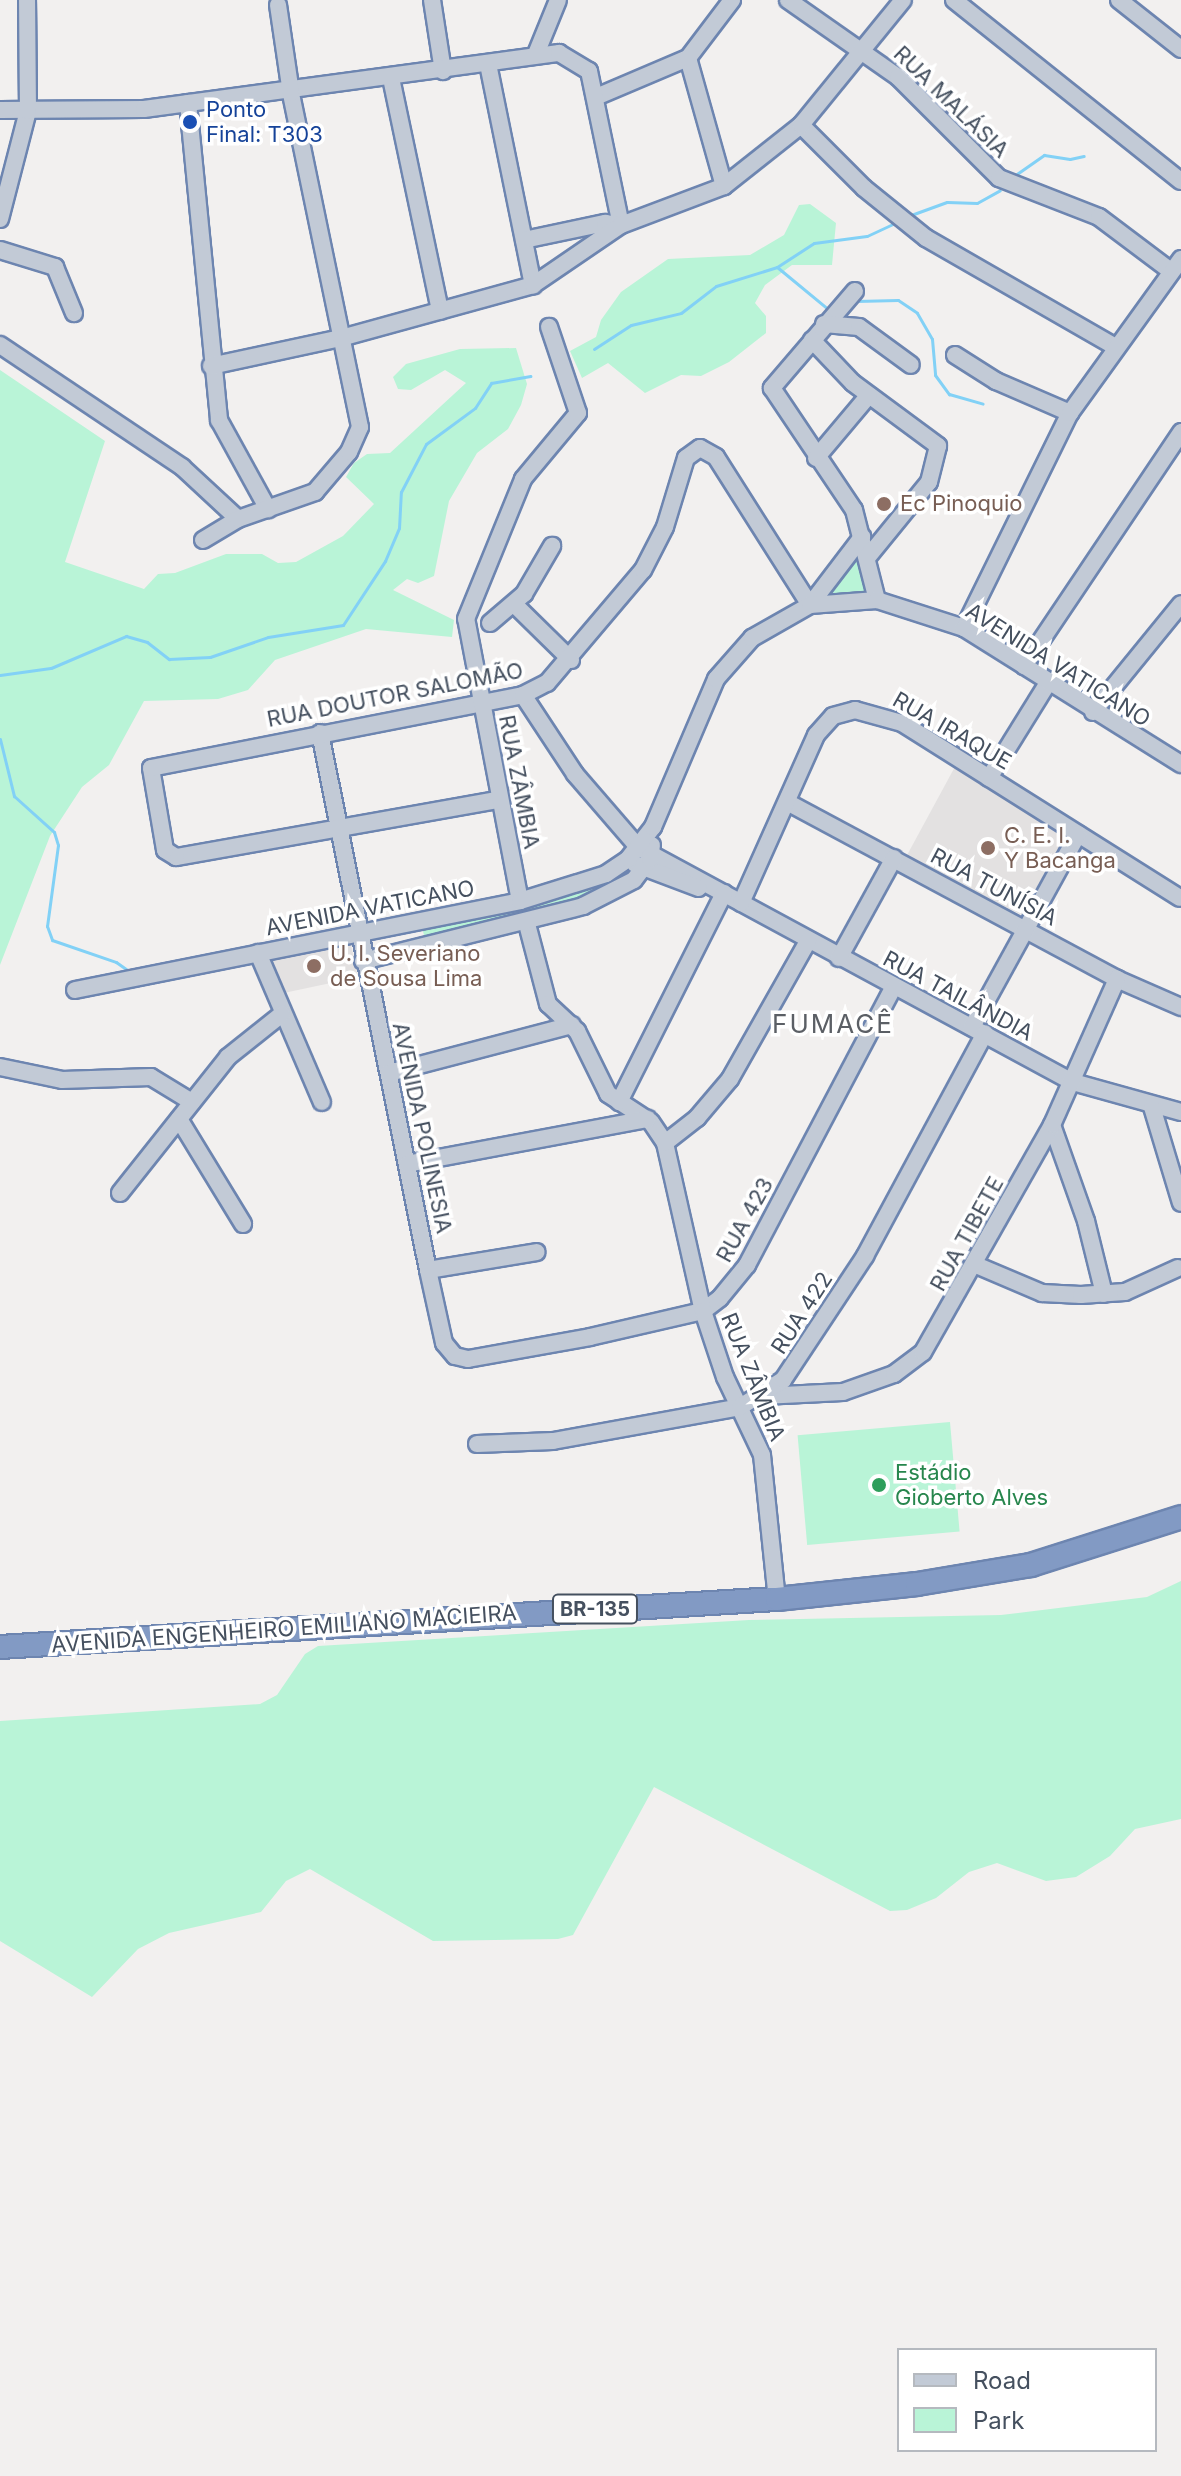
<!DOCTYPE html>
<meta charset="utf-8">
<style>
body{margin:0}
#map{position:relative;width:1181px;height:2476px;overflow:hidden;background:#f2f0ef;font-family:Inter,sans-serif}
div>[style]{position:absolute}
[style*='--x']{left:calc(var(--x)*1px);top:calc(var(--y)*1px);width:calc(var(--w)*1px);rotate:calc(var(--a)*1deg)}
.education>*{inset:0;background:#e3e1e1;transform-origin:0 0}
.green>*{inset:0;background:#b9f4d7;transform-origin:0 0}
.stream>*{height:3px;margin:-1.5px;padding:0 1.5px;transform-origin:1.5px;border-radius:1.5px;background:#82d1f6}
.roads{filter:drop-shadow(2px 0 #6d85b0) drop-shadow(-2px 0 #6d85b0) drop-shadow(0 2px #6d85b0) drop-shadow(0 -2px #6d85b0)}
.minor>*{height:16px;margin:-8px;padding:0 8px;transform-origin:8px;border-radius:8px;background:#c2cad6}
.highway>*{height:22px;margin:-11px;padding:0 11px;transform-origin:11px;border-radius:11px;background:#829ac4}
.dots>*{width:22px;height:22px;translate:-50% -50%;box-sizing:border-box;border:4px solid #fff;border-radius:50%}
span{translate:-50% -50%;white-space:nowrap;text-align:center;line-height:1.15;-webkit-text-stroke:7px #fff;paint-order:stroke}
.shield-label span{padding:2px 6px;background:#fff;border:2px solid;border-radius:6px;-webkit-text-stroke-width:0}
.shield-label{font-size:20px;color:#45505f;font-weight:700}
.street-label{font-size:22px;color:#45505f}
.transit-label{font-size:22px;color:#164399}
.left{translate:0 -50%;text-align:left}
.education-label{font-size:22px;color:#785e54}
.leisure-label{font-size:22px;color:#27864d}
.quarter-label{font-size:26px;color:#5b5f65;letter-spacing:2px}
.legend{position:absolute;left:897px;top:2348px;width:260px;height:104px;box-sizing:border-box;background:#fff;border:2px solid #b5b9bf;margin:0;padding:10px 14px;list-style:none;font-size:24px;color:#45505f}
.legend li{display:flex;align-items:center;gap:16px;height:40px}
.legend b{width:40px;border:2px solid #b5b9bf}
</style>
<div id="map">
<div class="education">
<div style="clip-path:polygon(957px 763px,1071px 838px,1022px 915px,906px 857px)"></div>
<div style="left:350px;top:940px;width:38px;height:83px;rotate:78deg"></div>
</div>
<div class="green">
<div style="clip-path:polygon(810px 204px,836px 223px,832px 265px,792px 265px,765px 285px,755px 303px,766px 316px,766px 333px,729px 362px,701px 376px,681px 375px,645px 393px,608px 363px,582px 378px,570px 351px,596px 337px,601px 320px,621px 292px,668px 259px,750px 255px,784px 235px,799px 205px)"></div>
<div style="clip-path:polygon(516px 348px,527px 384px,521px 405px,508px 429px,477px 453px,449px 501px,434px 576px,418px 583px,407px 579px,393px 590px,454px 620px,452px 637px,366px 629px,275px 660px,248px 690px,218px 699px,144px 701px,109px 765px,82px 787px,50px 836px,0 965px,0 370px,105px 441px,65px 562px,144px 589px,158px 574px,175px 573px,226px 554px,262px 554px,278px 563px,296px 562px,343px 536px,374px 504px,346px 477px,354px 463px,367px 454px,390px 453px,466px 383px,445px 370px,411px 390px,398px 389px,393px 377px,406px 364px,460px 349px)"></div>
<div style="clip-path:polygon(857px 550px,867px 592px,823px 596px)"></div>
<div style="clip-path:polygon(628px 868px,631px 872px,580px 902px,426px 942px,422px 928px,575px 892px)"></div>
<div style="left:950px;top:1422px;width:110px;height:153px;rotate:85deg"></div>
<div style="clip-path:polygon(1181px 1581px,1181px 1819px,1135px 1829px,1110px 1856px,1076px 1877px,1046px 1881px,997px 1863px,969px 1872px,936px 1898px,907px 1910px,890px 1911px,654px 1787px,573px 1935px,558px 1939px,433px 1941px,310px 1869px,286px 1881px,261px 1912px,169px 1933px,138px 1949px,92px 1997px,0 1941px,0 1721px,260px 1704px,277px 1695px,305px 1654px,318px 1646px,749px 1620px,1001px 1615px,1147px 1597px)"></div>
</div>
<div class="stream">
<div style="--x:1014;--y:176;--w:37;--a:-35"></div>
<div style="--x:1044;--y:155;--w:26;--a:9"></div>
<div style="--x:1070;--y:159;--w:14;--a:-12"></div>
<div style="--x:911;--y:215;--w:38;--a:-20"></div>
<div style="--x:947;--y:202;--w:30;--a:2"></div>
<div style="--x:977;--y:203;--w:26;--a:-29"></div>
<div style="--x:777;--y:267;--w:67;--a:39.6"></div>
<div style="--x:856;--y:301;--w:42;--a:-1.4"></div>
<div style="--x:898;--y:300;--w:23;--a:34"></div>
<div style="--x:917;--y:313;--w:30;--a:60"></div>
<div style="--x:932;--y:339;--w:36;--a:85"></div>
<div style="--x:935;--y:375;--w:24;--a:54"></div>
<div style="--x:949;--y:394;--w:35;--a:16"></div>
<div style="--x:594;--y:349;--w:44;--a:-33"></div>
<div style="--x:631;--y:325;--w:51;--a:-13.5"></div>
<div style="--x:681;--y:313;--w:44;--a:-37.6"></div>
<div style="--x:716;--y:286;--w:64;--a:-17.3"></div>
<div style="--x:777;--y:267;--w:44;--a:-33"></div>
<div style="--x:814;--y:243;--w:53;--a:-7.5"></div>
<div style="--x:867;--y:236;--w:29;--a:-25"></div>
<div style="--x:0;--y:675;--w:51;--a:-7.8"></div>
<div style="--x:51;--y:668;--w:82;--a:-23.1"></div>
<div style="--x:126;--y:636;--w:22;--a:16"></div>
<div style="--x:147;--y:642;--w:28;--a:38"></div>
<div style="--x:169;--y:659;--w:41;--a:-2.8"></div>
<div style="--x:210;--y:657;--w:61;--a:-19"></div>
<div style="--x:268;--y:637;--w:76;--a:-9.1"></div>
<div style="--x:343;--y:625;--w:77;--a:-56.7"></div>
<div style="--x:385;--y:561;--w:36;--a:-67"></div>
<div style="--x:399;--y:528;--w:36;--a:-87"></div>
<div style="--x:401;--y:492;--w:54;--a:-62.5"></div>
<div style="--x:426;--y:444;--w:61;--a:-36.3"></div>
<div style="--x:475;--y:408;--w:30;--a:-57"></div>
<div style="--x:491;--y:383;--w:40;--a:-10"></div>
<div style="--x:0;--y:739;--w:59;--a:76.2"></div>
<div style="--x:14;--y:796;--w:54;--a:42"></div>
<div style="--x:54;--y:832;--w:14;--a:73"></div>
<div style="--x:58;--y:845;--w:82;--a:97.7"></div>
<div style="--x:47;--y:926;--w:15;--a:70"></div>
<div style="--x:52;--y:940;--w:68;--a:19"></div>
<div style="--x:116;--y:962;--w:19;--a:35"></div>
</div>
<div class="roads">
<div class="minor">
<div style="--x:432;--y:0;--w:72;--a:81.2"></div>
<div style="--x:788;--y:0;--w:134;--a:35"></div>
<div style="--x:898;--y:77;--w:143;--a:45"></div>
<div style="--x:999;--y:178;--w:107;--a:21.3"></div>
<div style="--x:1099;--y:217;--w:90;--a:36.9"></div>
<div style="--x:954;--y:0;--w:290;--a:38.6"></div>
<div style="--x:1119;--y:0;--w:79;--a:38.3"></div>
<div style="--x:536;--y:54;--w:58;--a:-67.8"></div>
<div style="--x:688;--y:58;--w:133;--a:74.3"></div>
<div style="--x:488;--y:64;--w:226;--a:78.5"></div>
<div style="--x:391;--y:78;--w:238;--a:78.1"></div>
<div style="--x:596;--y:97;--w:100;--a:-23"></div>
<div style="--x:688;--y:58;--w:73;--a:-52.8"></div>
<div style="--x:188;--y:103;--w:319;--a:84.4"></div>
<div style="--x:219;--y:420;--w:102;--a:61.2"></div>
<div style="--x:0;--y:110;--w:144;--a:-0.4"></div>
<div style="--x:144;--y:109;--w:419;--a:-7.7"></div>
<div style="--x:559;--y:53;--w:35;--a:31"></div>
<div style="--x:589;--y:71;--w:157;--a:78.3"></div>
<div style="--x:801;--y:125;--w:89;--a:45"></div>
<div style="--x:864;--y:188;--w:80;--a:38.9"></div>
<div style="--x:926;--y:238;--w:217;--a:29.9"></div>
<div style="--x:0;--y:219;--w:112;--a:-75.5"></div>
<div style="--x:28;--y:111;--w:111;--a:-90.5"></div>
<div style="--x:524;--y:240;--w:83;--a:-11.9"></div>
<div style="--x:605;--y:223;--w:15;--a:8"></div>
<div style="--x:0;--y:250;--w:58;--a:17.2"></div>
<div style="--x:55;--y:267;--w:50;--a:67.6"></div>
<div style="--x:855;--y:291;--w:128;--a:130.6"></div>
<div style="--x:772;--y:388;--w:147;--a:56.1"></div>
<div style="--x:854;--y:510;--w:93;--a:75.7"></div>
<div style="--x:824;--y:324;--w:35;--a:5"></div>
<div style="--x:859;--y:327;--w:64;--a:36.2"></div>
<div style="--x:812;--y:340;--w:59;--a:46.4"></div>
<div style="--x:853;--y:383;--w:106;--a:36.5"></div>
<div style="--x:938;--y:446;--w:37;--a:104"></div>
<div style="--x:929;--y:482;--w:98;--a:129.2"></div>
<div style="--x:0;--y:345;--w:219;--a:33.8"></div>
<div style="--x:182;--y:467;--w:76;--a:42.9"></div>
<div style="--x:955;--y:355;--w:49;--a:32.4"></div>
<div style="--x:996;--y:381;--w:81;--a:23.4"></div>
<div style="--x:211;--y:366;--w:133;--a:-12.2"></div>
<div style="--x:341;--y:338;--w:199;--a:-15.4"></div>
<div style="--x:533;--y:285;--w:107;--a:-34.3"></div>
<div style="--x:621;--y:225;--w:110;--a:-20.7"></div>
<div style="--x:724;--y:186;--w:98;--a:-38.4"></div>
<div style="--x:801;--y:125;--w:161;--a:-50.8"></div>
<div style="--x:816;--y:458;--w:82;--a:-49.9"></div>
<div style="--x:203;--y:540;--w:41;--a:-31"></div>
<div style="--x:238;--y:519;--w:82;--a:-19.3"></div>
<div style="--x:315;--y:492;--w:52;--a:-49.6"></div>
<div style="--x:349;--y:452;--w:27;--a:-66"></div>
<div style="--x:360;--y:427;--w:341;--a:-101.7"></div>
<div style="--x:291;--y:93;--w:89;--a:-98.4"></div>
<div style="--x:514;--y:604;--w:80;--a:44.5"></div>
<div style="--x:490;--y:623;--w:45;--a:-40.5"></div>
<div style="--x:524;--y:594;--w:56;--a:-59.7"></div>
<div style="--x:964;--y:628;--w:240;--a:-63.8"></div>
<div style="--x:1070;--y:413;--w:190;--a:-54.2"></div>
<div style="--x:1024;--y:666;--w:282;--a:-56.1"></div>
<div style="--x:523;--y:695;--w:95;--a:56.6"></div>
<div style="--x:575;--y:774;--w:96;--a:49.2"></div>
<div style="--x:638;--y:847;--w:494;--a:28.4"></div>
<div style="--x:1073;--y:1082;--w:112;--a:15.5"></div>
<div style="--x:1093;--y:712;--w:139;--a:-50.8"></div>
<div style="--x:320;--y:733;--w:548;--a:78.63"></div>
<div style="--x:428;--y:1270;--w:75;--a:77.6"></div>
<div style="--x:444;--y:1343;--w:17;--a:50"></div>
<div style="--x:455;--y:1356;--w:13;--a:13"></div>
<div style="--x:468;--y:1359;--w:124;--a:-10.2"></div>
<div style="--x:590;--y:1337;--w:116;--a:-13"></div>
<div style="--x:703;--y:1311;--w:21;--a:-37"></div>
<div style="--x:720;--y:1298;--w:43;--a:-50.7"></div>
<div style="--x:747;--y:1265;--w:315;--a:-62.2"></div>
<div style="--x:989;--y:778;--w:112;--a:-58.2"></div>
<div style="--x:497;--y:800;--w:326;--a:169.9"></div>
<div style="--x:176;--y:857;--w:13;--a:-148"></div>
<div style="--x:165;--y:850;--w:83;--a:-99.7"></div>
<div style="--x:151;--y:768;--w:379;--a:-11.1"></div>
<div style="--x:523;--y:695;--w:27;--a:-27"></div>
<div style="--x:547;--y:683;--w:148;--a:-49.7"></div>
<div style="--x:643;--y:570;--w:48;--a:-62.9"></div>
<div style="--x:665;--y:527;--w:72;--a:-73.1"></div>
<div style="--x:686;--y:458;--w:17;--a:-36"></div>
<div style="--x:700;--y:448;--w:18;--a:29"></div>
<div style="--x:716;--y:457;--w:175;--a:57.6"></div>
<div style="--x:810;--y:605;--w:86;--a:-52.6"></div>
<div style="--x:787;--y:802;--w:374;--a:28.2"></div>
<div style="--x:1117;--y:979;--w:70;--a:23.6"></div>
<div style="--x:635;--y:864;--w:68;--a:20.6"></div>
<div style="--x:520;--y:901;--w:287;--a:-100.8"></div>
<div style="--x:466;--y:619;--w:151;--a:-67.8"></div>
<div style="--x:523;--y:479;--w:86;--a:-50.2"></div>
<div style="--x:578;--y:413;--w:91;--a:-108.6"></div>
<div style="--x:741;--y:903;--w:184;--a:-65.9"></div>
<div style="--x:816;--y:735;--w:25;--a:-48"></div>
<div style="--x:833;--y:716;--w:23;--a:-15"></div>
<div style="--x:855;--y:710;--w:49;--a:15.5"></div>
<div style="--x:902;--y:723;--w:328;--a:32.2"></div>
<div style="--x:527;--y:924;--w:83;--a:75.3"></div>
<div style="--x:548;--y:1004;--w:40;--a:43"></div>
<div style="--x:577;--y:1031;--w:70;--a:63.8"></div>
<div style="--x:608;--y:1094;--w:51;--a:33.1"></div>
<div style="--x:651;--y:1122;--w:25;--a:56"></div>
<div style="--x:665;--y:1143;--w:172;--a:77.3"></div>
<div style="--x:703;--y:1311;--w:70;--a:71.6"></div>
<div style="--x:725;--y:1377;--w:86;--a:64.6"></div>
<div style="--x:762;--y:1455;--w:145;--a:84.1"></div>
<div style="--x:258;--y:953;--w:162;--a:66.8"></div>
<div style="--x:839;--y:958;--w:114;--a:-61.2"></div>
<div style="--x:363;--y:961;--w:227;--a:-14"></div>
<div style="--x:583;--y:906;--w:57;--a:-27"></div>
<div style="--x:634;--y:880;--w:26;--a:-53"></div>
<div style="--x:650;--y:859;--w:14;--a:-82"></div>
<div style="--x:75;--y:990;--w:454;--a:-11.3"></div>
<div style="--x:520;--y:901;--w:90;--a:-17.4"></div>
<div style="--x:606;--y:874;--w:27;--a:-34"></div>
<div style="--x:628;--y:859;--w:41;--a:-52"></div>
<div style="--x:653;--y:827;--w:161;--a:-66.9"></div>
<div style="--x:716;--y:679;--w:55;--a:-48.7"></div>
<div style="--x:752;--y:638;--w:67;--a:-29.6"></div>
<div style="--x:810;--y:605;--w:67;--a:-4.3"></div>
<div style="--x:877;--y:600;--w:91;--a:17.8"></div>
<div style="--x:964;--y:628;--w:256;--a:32.1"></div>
<div style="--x:972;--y:1027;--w:220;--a:-61.2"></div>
<div style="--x:0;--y:1067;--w:63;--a:11.8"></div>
<div style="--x:62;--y:1080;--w:89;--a:-1.9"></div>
<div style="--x:151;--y:1077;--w:48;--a:31.4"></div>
<div style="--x:389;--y:1073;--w:189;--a:-14.7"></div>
<div style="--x:619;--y:1102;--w:234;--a:-63.3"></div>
<div style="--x:1152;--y:1107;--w:100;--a:73.2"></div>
<div style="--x:179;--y:1119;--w:123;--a:58.6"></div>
<div style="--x:1052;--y:1125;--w:102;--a:70.5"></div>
<div style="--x:1086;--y:1221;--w:75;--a:76.1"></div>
<div style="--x:665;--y:1143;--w:41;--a:-38"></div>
<div style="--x:697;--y:1118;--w:51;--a:-49.8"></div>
<div style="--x:730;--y:1079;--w:159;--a:-60.5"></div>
<div style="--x:407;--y:1164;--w:245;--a:-10.6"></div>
<div style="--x:120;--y:1193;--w:174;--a:-51.5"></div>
<div style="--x:228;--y:1057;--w:69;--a:-38.5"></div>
<div style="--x:976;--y:1265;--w:72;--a:23"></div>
<div style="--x:1042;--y:1293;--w:39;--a:3"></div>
<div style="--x:1081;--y:1295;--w:44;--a:-3.9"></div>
<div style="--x:1125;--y:1292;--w:58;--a:-24.4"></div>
<div style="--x:428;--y:1270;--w:110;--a:-9.4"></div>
<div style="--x:763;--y:1396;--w:80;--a:-2.9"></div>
<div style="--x:843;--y:1392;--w:54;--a:-19.4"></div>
<div style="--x:894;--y:1374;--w:36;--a:-37"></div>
<div style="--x:923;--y:1352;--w:261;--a:-60.4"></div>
<div style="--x:1052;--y:1125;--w:160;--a:-66"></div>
<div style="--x:477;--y:1444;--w:76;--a:-2.3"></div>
<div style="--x:553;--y:1441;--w:190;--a:-10.3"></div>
<div style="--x:740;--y:1407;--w:51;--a:-32.1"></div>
<div style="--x:783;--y:1380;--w:149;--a:-56.5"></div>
<div style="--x:865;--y:1256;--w:253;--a:-61.7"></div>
</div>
<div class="highway">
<div style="--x:0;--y:1647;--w:778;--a:-3.54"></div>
<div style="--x:777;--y:1599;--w:141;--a:-6.1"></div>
<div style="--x:917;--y:1584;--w:116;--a:-9.5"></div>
<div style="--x:1031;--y:1565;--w:157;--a:-17.7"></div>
</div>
</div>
<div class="dots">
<div style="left:190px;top:122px;background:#1a4fb4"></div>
<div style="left:884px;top:504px;background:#8d6e63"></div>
<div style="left:988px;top:848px;background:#8d6e63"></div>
<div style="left:314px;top:966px;background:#8d6e63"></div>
<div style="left:879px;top:1485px;background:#2e9e5b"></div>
</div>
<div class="shield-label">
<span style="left:595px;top:1609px">BR-135</span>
</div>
<div class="street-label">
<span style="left:951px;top:102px;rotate:44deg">RUA MALÁSIA</span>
<span style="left:1058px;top:665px;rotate:32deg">AVENIDA VATICANO</span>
<span style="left:395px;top:695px;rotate:-11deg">RUA DOUTOR SALOMÃO</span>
<span style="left:952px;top:731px;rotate:30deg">RUA IRAQUE</span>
<span style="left:519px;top:782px;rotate:79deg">RUA ZÂMBIA</span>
<span style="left:994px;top:887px;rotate:28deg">RUA TUNÍSIA</span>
<span style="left:370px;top:908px;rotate:-11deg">AVENIDA VATICANO</span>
<span style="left:958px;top:996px;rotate:28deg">RUA TAILÂNDIA</span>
<span style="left:422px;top:1128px;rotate:78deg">AVENIDA POLINESIA</span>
<span style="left:745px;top:1220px;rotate:-61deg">RUA 423</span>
<span style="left:967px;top:1234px;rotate:-61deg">RUA TIBETE</span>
<span style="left:802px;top:1313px;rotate:-57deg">RUA 422</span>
<span style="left:753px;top:1377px;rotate:68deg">RUA ZÂMBIA</span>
<span style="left:284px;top:1629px;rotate:-4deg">AVENIDA ENGENHEIRO EMILIANO MACIEIRA</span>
</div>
<div class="transit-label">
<span class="left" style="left:206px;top:122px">Ponto<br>Final: T303</span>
</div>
<div class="education-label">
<span class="left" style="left:900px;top:504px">Ec Pinoquio</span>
<span class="left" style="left:1004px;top:848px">C. E. I.<br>Y Bacanga</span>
<span class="left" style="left:330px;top:966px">U. I. Severiano<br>de Sousa Lima</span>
</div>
<div class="leisure-label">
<span class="left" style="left:895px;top:1485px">Estádio<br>Gioberto Alves</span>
</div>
<div class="quarter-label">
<span style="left:833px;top:1024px">FUMACÊ</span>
</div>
<ul class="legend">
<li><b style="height:10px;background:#c2cad6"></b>Road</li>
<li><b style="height:22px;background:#b9f4d7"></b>Park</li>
</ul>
</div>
